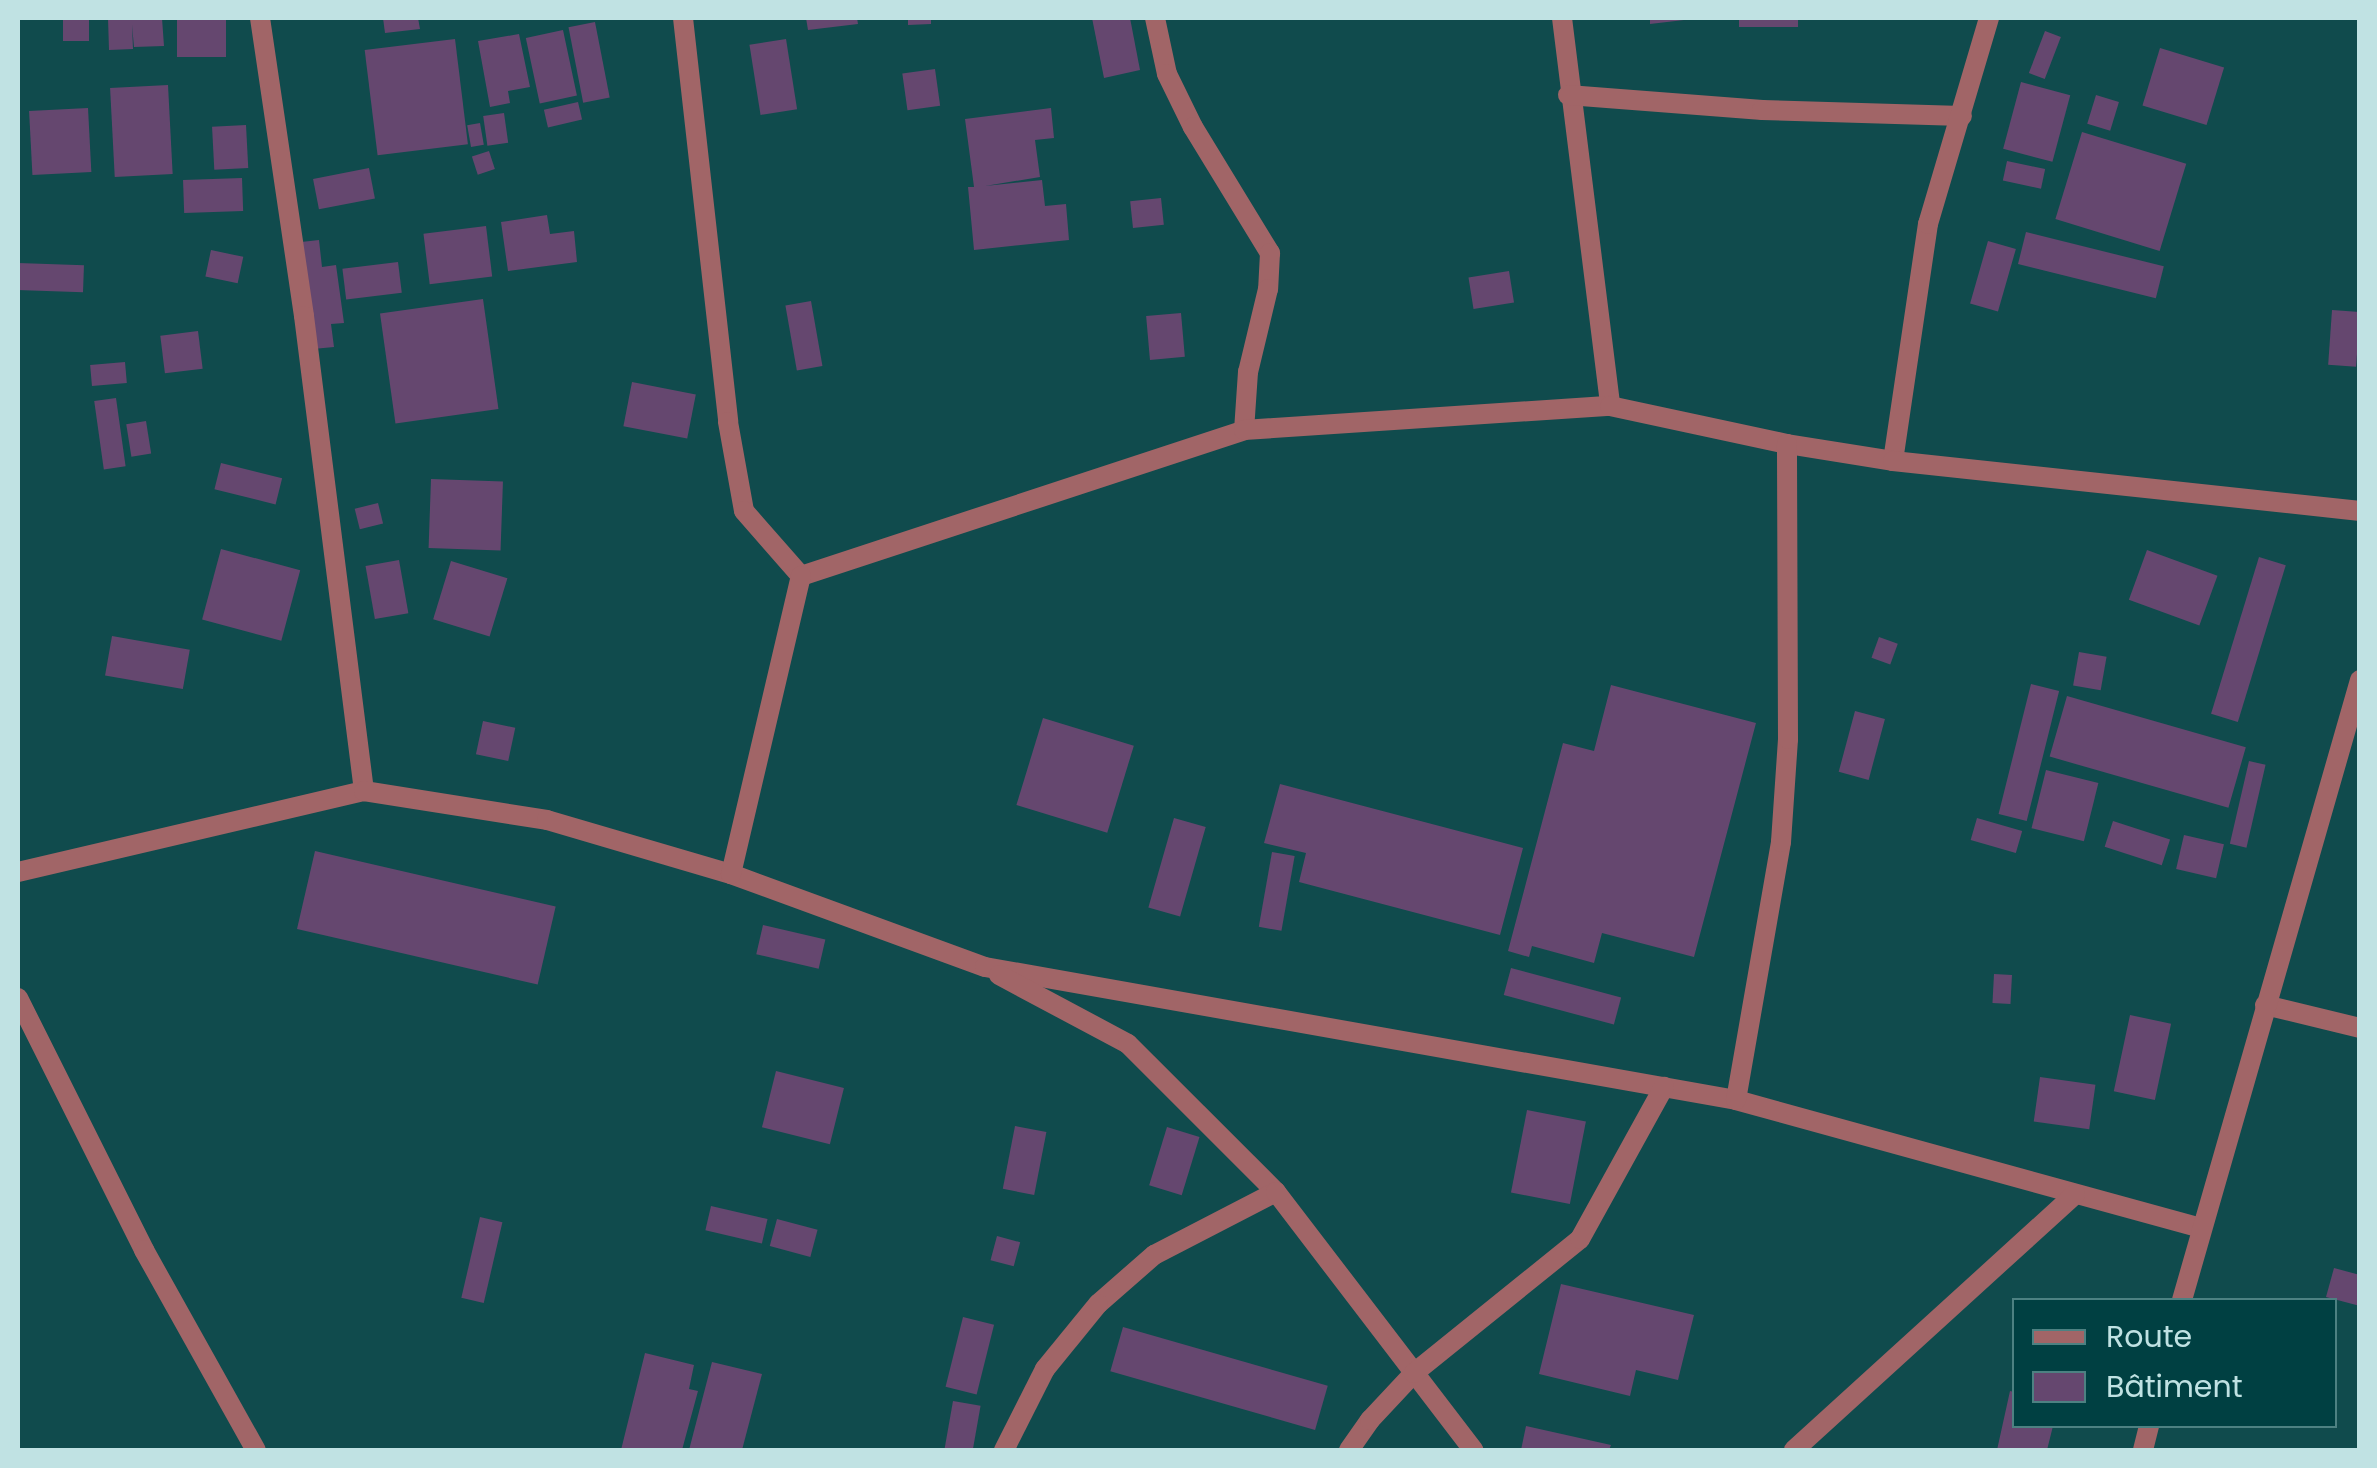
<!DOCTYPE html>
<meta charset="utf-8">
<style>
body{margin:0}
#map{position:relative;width:2377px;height:1468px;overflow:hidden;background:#104b4d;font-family:Poppins,sans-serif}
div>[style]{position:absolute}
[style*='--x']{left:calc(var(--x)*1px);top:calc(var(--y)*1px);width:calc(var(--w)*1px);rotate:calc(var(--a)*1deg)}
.building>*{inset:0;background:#65476f;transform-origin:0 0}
.minor>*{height:20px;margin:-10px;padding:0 10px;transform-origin:10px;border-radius:10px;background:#a16567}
span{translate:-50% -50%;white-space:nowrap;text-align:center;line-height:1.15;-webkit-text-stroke:10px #004042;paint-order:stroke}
.frame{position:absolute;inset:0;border:20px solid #c0e2e3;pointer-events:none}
.legend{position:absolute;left:2012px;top:1298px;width:325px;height:130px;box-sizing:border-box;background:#004042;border:2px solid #4d8182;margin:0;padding:12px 18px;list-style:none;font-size:30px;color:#c0e2e3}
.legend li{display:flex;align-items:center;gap:20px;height:50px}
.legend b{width:50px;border:2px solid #4d8182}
</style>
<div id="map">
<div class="building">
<div style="left:63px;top:18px;width:26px;height:23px"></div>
<div style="clip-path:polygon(108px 18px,162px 18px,164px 46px,134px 47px,132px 25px,133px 49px,109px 50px)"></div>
<div style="left:177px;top:18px;width:49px;height:39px"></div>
<div style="clip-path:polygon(383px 18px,418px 18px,420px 29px,385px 33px)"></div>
<div style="clip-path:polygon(806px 18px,857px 18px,858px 24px,808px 30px)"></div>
<div style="clip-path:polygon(908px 18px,931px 18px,931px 24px,908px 25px)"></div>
<div style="clip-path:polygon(1092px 18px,1130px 18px,1140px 70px,1104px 78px)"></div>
<div style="clip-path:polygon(1650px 18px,1684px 18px,1684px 20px,1650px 24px)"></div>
<div style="left:1739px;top:18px;width:59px;height:9px"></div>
<div style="left:595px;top:22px;width:77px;height:27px;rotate:79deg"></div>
<div style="left:563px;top:30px;width:67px;height:38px;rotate:78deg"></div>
<div style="left:2045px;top:31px;width:17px;height:45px;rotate:21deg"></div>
<div style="clip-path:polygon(519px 34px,530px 87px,508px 91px,510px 103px,490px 107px,478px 41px)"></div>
<div style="left:455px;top:39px;width:106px;height:91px;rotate:83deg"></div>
<div style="left:786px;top:39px;width:71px;height:37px;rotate:81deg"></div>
<div style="left:2160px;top:48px;width:67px;height:60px;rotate:17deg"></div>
<div style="left:935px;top:69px;width:37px;height:33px;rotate:82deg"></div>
<div style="left:2021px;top:82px;width:51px;height:69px;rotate:15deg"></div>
<div style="left:168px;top:85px;width:89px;height:58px;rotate:87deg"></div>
<div style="left:2096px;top:95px;width:24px;height:30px;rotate:17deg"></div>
<div style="left:578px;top:102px;width:18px;height:35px;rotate:77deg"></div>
<div style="left:88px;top:108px;width:64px;height:59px;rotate:87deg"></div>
<div style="clip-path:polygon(1051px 108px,1054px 138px,1035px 140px,1040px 177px,985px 186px,1042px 180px,1045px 206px,1066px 204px,1069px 240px,974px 250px,968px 187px,974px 187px,965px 119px)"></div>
<div style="left:504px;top:113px;width:30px;height:21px;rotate:82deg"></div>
<div style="left:480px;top:123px;width:22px;height:13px;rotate:80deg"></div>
<div style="left:246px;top:125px;width:43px;height:34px;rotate:87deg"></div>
<div style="left:2082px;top:132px;width:109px;height:91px;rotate:17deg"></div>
<div style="left:489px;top:151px;width:19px;height:18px;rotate:72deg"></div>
<div style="left:2007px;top:161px;width:39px;height:20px;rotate:12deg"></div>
<div style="left:369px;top:168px;width:31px;height:57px;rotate:79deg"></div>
<div style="left:242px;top:178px;width:33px;height:59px;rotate:88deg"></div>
<div style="left:1161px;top:198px;width:27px;height:31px;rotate:84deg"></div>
<div style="clip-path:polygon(547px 215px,550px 234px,574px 231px,577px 262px,508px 271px,501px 222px)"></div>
<div style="left:486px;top:226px;width:51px;height:63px;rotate:83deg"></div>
<div style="left:2026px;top:232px;width:142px;height:33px;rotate:14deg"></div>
<div style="clip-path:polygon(319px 240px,322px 267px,336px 265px,344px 323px,331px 324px,334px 347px,313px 349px,301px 242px)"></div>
<div style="left:1988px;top:241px;width:29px;height:65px;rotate:16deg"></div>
<div style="left:211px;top:250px;width:33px;height:27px;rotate:12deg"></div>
<div style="left:398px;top:262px;width:31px;height:56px;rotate:83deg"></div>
<div style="left:18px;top:263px;width:66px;height:27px;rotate:2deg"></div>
<div style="left:1509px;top:271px;width:32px;height:41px;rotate:81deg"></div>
<div style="left:483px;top:299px;width:111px;height:104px;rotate:82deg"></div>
<div style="left:811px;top:301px;width:66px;height:26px;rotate:80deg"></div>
<div style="left:2332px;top:310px;width:28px;height:55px;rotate:4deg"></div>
<div style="left:1181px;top:313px;width:44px;height:35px;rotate:85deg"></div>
<div style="left:198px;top:331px;width:38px;height:38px;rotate:83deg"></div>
<div style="left:125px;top:362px;width:21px;height:35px;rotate:85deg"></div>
<div style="left:632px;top:382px;width:65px;height:45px;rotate:11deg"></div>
<div style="left:116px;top:398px;width:69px;height:22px;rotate:82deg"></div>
<div style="left:146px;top:421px;width:33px;height:20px;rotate:81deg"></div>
<div style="left:221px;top:463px;width:63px;height:27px;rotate:14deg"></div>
<div style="left:431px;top:479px;width:72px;height:69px;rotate:2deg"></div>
<div style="left:378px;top:503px;width:21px;height:24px;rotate:76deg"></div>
<div style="left:221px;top:549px;width:82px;height:73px;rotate:15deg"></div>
<div style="left:2147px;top:550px;width:75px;height:53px;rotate:20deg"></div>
<div style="left:2259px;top:557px;width:28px;height:164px;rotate:17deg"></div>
<div style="left:399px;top:560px;width:54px;height:34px;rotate:80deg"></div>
<div style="left:451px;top:561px;width:59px;height:61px;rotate:17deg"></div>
<div style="left:112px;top:636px;width:79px;height:40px;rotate:10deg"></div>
<div style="left:1879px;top:637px;width:20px;height:22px;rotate:20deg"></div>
<div style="left:2079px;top:652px;width:28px;height:34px;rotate:10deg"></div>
<div style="left:2031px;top:684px;width:29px;height:134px;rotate:14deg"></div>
<div style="clip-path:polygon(1611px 685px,1756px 723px,1694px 957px,1602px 933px,1594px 963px,1532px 946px,1529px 957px,1508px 951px,1563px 743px,1594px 751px)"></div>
<div style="left:2067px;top:696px;width:186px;height:63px;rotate:16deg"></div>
<div style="left:1855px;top:711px;width:31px;height:63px;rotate:15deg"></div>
<div style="left:1043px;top:718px;width:95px;height:91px;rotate:17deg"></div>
<div style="left:483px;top:721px;width:33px;height:34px;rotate:12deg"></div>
<div style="left:2249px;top:761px;width:17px;height:85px;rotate:13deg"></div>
<div style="left:2046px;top:770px;width:54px;height:60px;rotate:14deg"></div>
<div style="clip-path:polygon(1280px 784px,1523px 848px,1500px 935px,1299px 882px,1306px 853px,1264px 843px)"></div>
<div style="left:1174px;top:818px;width:33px;height:93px;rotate:16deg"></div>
<div style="left:1977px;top:818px;width:47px;height:23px;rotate:16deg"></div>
<div style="left:2113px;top:821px;width:60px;height:27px;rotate:18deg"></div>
<div style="left:2184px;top:835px;width:41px;height:35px;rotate:13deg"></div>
<div style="left:315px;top:851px;width:247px;height:80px;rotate:13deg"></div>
<div style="left:1272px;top:852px;width:23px;height:76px;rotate:10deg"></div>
<div style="left:763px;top:925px;width:64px;height:30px;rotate:13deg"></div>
<div style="left:1511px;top:968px;width:114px;height:28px;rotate:15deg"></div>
<div style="left:1994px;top:974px;width:18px;height:29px;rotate:3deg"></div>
<div style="left:2130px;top:1015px;width:42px;height:78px;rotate:12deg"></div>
<div style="left:776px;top:1071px;width:70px;height:58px;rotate:14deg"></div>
<div style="left:2040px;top:1077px;width:56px;height:45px;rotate:8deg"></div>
<div style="left:1527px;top:1110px;width:60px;height:84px;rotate:11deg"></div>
<div style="left:1015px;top:1126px;width:32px;height:64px;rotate:11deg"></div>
<div style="left:1167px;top:1127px;width:34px;height:61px;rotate:17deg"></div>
<div style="left:711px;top:1206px;width:58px;height:25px;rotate:13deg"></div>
<div style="left:480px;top:1217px;width:23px;height:83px;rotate:13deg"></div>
<div style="left:777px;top:1219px;width:42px;height:28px;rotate:15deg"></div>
<div style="left:997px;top:1236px;width:24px;height:25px;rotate:15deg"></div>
<div style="clip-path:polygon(2334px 1268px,2360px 1275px,2360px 1306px,2326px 1297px)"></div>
<div style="clip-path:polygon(1561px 1284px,1694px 1315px,1678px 1380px,1636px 1370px,1630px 1396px,1539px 1374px)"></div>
<div style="left:963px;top:1317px;width:32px;height:72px;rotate:14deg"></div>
<div style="left:1123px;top:1327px;width:213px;height:46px;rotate:16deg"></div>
<div style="clip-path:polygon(645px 1353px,694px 1365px,689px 1389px,698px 1391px,682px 1450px,621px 1450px)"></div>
<div style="clip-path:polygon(712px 1362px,762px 1374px,742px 1450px,689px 1450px)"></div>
<div style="clip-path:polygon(2010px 1391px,2014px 1392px,2014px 1426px,2053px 1426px,2047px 1450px,1997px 1450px)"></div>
<div style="left:953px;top:1401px;width:28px;height:50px;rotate:10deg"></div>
<div style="clip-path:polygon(1526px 1426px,1611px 1445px,1609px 1450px,1521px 1450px)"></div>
</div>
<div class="minor">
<div style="--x:260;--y:18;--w:301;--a:81.6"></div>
<div style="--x:304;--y:316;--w:479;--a:82.8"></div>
<div style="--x:683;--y:18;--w:406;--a:83.6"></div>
<div style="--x:728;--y:422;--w:90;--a:79.8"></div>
<div style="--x:744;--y:511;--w:86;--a:48.8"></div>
<div style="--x:1155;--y:18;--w:57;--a:77.9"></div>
<div style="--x:1167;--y:74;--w:59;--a:63.9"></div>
<div style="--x:1193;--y:127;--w:148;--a:58.6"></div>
<div style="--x:1270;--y:253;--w:36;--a:93"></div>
<div style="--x:1268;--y:289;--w:85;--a:103.5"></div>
<div style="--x:1248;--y:372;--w:58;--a:93.9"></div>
<div style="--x:1562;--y:18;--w:391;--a:82.9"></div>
<div style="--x:1568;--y:95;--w:195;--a:4.4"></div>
<div style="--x:1762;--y:110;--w:200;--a:1.7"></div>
<div style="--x:1893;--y:461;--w:240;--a:-81.6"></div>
<div style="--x:1928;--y:224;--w:215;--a:-73.5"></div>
<div style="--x:801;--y:576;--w:466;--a:-18.2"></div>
<div style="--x:1244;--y:430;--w:367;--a:-3.8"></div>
<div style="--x:1610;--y:406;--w:181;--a:12.1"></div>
<div style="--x:1787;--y:444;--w:107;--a:9.1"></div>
<div style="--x:1893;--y:461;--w:470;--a:6.1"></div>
<div style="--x:18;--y:872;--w:355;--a:-13.2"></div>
<div style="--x:364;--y:791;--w:185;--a:9"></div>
<div style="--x:547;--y:820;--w:192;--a:16.4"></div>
<div style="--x:731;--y:874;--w:270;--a:20.1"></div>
<div style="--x:985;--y:967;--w:763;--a:10.04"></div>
<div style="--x:1736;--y:1100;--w:481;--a:15.4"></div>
<div style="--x:731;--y:874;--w:306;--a:-76.8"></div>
<div style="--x:999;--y:975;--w:146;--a:28.1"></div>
<div style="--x:1128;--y:1044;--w:209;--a:45"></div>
<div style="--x:1276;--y:1192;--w:137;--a:152.7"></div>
<div style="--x:1154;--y:1255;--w:74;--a:138.8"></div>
<div style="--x:1098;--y:1304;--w:84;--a:129.2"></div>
<div style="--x:1045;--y:1369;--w:91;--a:116.8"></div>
<div style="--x:18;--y:998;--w:282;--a:63.4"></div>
<div style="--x:144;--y:1250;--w:229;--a:60.8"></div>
<div style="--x:2265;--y:1005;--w:98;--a:13.6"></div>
<div style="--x:1736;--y:1100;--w:262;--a:-80.1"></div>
<div style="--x:1781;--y:842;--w:103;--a:-86.1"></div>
<div style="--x:1788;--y:739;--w:295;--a:-90.2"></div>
<div style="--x:1276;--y:1192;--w:325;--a:52.6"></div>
<div style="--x:2182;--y:1300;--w:645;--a:-73.98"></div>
<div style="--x:1349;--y:1450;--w:37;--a:-55"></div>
<div style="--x:1370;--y:1420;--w:64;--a:-46.9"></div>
<div style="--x:1414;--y:1373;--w:213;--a:-38.9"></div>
<div style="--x:1580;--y:1239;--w:174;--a:-61.1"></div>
<div style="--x:1794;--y:1450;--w:380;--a:-42.3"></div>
<div style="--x:2143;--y:1450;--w:25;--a:-76"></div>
</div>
<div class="frame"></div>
<ul class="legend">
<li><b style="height:12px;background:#a16567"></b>Route</li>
<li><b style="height:28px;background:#65476f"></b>Bâtiment</li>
</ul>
</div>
